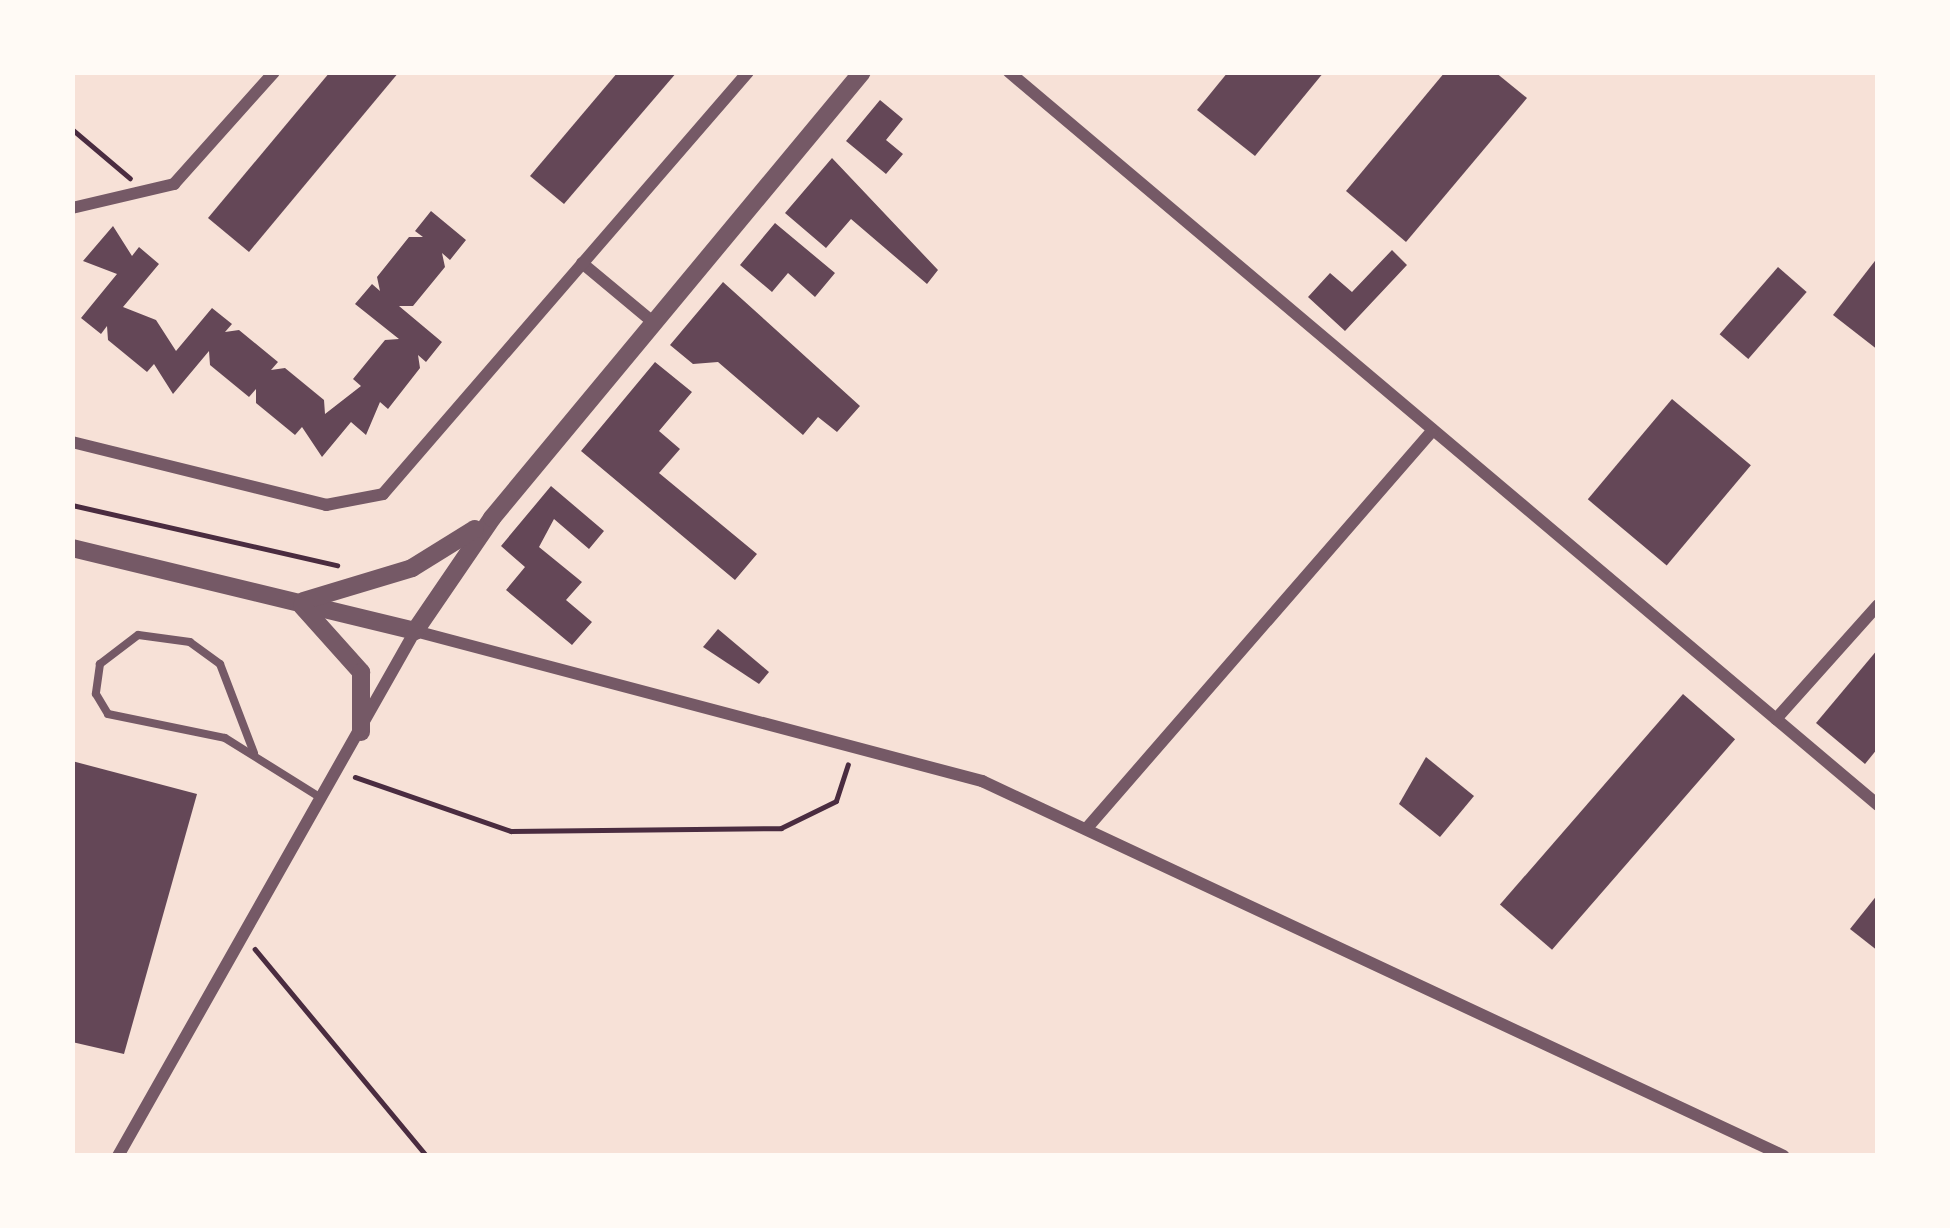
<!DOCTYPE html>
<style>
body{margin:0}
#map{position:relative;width:1950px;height:1228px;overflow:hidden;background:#f7e1d7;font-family:Commissioner,sans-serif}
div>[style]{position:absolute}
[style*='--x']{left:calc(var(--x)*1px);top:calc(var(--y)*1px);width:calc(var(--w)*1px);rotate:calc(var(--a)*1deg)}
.building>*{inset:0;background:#644757;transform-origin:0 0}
.path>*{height:4.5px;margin:-2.25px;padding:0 2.25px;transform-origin:2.25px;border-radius:2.25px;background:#4a2c40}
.service>*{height:8px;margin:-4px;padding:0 4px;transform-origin:4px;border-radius:4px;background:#755966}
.minor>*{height:12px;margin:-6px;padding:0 6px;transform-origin:6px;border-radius:6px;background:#755966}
.tertiary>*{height:18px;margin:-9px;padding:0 9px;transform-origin:9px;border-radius:9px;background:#755966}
span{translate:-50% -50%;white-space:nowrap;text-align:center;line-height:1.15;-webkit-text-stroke:9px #fffaf5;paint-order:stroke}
.frame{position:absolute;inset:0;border:75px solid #fffaf5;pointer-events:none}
</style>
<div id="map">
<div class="building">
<div style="clip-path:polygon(330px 72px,399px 72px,249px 252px,208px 218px)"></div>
<div style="clip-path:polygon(618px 72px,677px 72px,564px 204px,530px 176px)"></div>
<div style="clip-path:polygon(1228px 72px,1324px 72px,1255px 156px,1197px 110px)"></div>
<div style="clip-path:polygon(1445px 72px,1495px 72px,1527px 98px,1406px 242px,1346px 191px)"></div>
<div style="clip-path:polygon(880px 100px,903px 119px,886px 140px,903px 154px,886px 174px,846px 141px)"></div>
<div style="clip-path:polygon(832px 158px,938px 270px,927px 284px,851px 219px,826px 248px,785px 213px)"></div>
<div style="clip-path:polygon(431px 211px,466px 240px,450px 260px,442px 253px,445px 267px,413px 306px,399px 306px,442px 342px,426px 362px,418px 355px,420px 368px,388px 409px,380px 402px,366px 435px,351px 422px,322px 457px,302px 427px,295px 435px,256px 403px,256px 389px,249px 397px,210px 365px,209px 351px,173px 394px,154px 364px,147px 372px,108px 340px,107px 326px,101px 334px,81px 318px,117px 274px,83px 261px,113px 226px,132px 256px,139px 247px,159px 264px,123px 307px,156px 320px,176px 351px,212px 308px,232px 324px,225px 332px,239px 330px,278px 362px,271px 370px,285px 368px,324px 400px,325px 414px,361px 386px,353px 379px,385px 340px,399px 339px,355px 304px,372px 284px,380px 291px,377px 277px,409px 237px,423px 237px,415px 231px)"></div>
<div style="clip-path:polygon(775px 223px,835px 273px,815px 297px,788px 273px,772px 292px,740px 265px)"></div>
<div style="clip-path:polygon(1392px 250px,1407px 265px,1345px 331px,1308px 297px,1330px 273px,1352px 292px)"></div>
<div style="clip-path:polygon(1878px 257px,1878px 350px,1833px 315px)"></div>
<div style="left:1778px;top:267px;width:38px;height:89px;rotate:41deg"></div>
<div style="clip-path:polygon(723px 282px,860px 406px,837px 432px,818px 417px,803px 435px,718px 362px,693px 364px,670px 345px)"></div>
<div style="clip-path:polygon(655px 362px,692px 392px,659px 431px,680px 449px,659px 473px,757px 554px,735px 580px,581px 451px)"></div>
<div style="left:1672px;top:399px;width:103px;height:131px;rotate:40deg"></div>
<div style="clip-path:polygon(551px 486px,604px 531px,589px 549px,554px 519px,539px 547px,582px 582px,566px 600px,592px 622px,572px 645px,506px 590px,525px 567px,501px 546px)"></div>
<div style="clip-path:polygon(718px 629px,769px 672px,759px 684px,703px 647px)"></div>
<div style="clip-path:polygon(1878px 649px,1878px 748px,1865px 764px,1816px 723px)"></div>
<div style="left:1683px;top:694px;width:69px;height:279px;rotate:41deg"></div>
<div style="clip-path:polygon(1426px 757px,1474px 796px,1440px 837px,1399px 804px)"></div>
<div style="clip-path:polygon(72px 761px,197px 794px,124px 1054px,72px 1042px)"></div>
<div style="clip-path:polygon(1878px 894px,1878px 951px,1850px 929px)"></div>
</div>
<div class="path">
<div style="--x:72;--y:129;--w:76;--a:40.2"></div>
<div style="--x:72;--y:505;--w:272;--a:12.8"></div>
<div style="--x:355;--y:777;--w:165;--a:19.1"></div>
<div style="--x:511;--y:831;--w:270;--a:-0.6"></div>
<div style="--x:781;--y:828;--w:61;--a:-26.1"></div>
<div style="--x:836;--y:801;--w:38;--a:-72"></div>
<div style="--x:255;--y:949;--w:269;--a:50.3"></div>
</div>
<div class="service">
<div style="--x:254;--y:753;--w:95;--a:-110.9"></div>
<div style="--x:220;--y:664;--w:37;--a:-144"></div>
<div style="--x:190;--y:642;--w:52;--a:-172.3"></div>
<div style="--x:138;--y:635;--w:48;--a:142.7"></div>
<div style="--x:100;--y:664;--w:30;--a:98"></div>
<div style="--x:96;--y:694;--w:23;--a:59"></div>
<div style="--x:108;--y:714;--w:119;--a:11.6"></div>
<div style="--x:225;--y:738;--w:113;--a:32"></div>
</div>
<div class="minor">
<div style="--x:1009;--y:72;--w:1137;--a:40.15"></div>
<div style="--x:72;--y:208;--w:105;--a:-13.2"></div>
<div style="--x:174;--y:184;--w:150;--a:-48.2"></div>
<div style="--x:582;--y:263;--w:94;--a:39.8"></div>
<div style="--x:72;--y:442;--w:262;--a:13.9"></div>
<div style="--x:326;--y:505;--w:58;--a:-10.9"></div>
<div style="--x:383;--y:494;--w:558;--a:-49.14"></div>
<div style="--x:1776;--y:719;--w:153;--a:-48.2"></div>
<div style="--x:1087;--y:828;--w:527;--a:-49"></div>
<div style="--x:118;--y:1156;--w:603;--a:-60.5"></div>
<div style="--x:415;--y:631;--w:587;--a:14.82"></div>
<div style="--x:982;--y:781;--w:885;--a:25.06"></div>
</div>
<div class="tertiary">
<div style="--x:72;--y:548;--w:353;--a:13.6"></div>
<div style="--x:415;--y:631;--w:137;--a:-55.7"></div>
<div style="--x:492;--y:518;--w:579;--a:-50.32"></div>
<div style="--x:303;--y:601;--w:114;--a:-16.8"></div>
<div style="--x:412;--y:568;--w:74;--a:-31.8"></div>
<div style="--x:302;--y:606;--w:89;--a:48.2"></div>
<div style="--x:361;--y:672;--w:60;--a:90"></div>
</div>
<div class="frame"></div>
</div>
